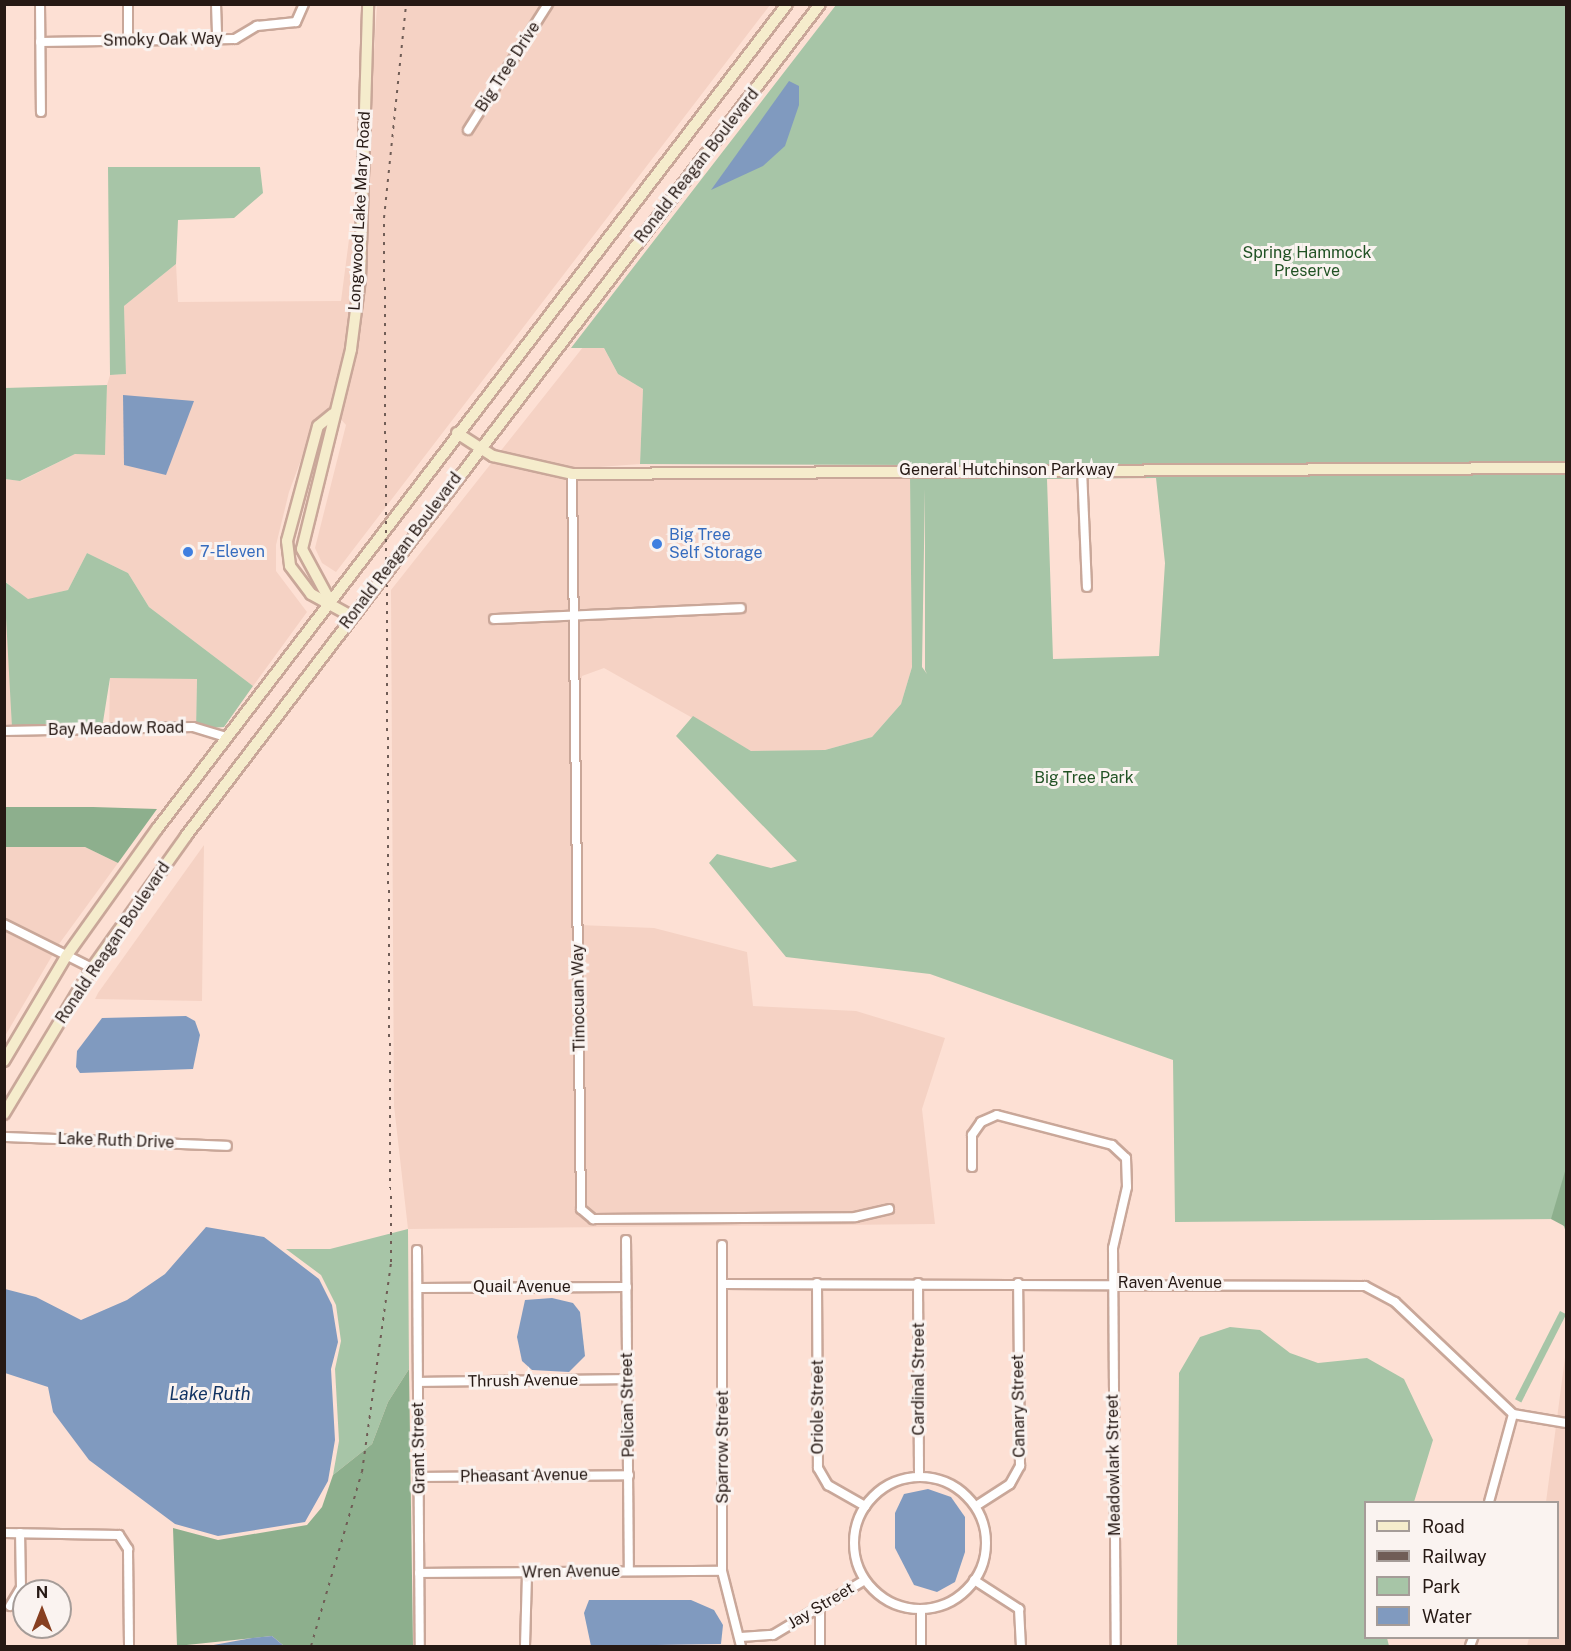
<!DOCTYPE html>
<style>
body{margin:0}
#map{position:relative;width:1571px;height:1651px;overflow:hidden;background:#fde0d4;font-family:"Public Sans",sans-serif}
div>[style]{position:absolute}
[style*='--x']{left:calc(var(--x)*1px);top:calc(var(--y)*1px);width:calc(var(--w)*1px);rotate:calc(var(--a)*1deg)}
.built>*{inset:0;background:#f5d2c4;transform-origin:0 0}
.green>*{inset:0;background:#a7c5a7;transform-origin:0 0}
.forest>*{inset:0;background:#8daf8d}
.water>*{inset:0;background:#809abf}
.roads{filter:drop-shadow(2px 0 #c9a799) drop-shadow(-2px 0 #c9a799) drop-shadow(0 2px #c9a799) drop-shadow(0 -2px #c9a799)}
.street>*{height:8px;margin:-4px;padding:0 4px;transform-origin:4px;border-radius:4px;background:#fff}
.street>.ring{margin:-4px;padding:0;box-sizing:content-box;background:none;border:8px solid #fff;border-radius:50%}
.secondary>*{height:10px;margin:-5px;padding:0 5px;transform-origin:5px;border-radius:5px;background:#f5eccc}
.rail>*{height:2px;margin-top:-1px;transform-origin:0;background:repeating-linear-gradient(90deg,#705d56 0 3px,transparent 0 9px)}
.dots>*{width:16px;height:16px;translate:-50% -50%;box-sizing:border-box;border:3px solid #faf3f0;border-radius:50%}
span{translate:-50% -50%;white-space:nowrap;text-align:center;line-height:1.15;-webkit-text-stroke:6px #faf3f0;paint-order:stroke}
.street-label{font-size:16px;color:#261914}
.park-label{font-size:16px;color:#215224}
.shop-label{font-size:16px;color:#366cbe}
.left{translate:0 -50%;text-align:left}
.water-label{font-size:18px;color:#133463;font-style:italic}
.frame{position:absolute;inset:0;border:6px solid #261914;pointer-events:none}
.legend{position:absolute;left:1364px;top:1501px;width:195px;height:138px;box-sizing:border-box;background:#faf3f0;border:2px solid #a59c98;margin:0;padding:8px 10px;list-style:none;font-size:18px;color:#261914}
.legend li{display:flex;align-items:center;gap:12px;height:30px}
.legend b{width:30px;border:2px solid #a59c98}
.north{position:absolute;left:12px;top:1579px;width:60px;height:60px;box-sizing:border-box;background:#faf3f0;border:2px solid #a59c98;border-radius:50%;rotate:0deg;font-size:16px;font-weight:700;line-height:24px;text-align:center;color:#261914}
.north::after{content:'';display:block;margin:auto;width:21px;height:27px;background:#873f20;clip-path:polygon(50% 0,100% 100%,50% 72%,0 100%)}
</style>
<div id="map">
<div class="built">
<div style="clip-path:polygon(377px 5px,770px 5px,336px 572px,322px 563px,315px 548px,346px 425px,338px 416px,355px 350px)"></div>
<div style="clip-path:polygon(351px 224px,357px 225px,355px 279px,347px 348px,329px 410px,317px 417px,289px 492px,276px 545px,276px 571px,307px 612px,253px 686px,149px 607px,128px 573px,87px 553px,68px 590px,28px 600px,5px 581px,4px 479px,21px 481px,75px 454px,105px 454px,107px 385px,110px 375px,126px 374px,124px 306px,176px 264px,178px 302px,341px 301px)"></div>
<div style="clip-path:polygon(595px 332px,618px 374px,643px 389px,640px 464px,572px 469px,499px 453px)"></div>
<div style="clip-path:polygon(493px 461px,572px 478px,910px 476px,912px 667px,901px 704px,872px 737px,825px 750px,751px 751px,604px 668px,582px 676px,576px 705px,579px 925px,654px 928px,747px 952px,753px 1006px,856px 1011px,945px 1038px,922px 1109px,935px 1224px,408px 1229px,394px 1106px,391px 590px)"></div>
<div style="clip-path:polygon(4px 607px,8px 607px,12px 728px,5px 728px)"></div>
<div style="left:110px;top:677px;width:87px;height:51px;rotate:1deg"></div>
<div style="clip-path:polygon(204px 845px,202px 1001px,95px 999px,98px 993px)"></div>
<div style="clip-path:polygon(5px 847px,85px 847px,118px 863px,59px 944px,5px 1036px)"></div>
<div style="clip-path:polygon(1566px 1350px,1566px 1646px,1527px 1646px,1529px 1638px,1558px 1638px,1558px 1502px,1546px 1502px)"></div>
</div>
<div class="green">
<div style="clip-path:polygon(evenodd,836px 5px,1566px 5px,1566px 1232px,1561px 1219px,1175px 1222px,1173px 1060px,930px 974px,786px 957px,709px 863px,717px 854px,771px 868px,797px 861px,676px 736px,693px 716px,751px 751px,825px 750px,872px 737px,901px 704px,912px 667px,910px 476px,925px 475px,924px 465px,640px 464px,643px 389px,618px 374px,604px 348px,571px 348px,836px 5px,1156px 478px,1165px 563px,1159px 656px,1053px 659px,1047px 479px,1156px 478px,836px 5px,925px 488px,925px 670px,927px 674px,922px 667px,925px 488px)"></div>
<div style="clip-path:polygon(108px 167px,260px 167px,263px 193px,234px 218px,178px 220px,176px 264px,124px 306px,126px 374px,110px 375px)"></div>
<div style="clip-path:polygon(107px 385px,105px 455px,75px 454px,20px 481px,5px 479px,5px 388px)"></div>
<div style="clip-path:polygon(87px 553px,128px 573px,149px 607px,253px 686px,224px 727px,196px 729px,197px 679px,110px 678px,102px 728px,12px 728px,4px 581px,28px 599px,68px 590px)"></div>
<div style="clip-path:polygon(408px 1229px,409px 1369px,388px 1402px,372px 1444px,333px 1475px,339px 1441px,335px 1369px,341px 1341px,336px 1305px,321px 1275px,286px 1249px,330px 1249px)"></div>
<div style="left:1560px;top:1311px;width:7px;height:99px;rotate:27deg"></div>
<div style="clip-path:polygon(1230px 1327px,1260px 1330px,1290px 1353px,1318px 1363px,1367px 1358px,1404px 1379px,1433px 1440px,1414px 1502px,1366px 1502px,1366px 1638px,1387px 1638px,1389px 1646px,1177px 1646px,1179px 1373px,1200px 1337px)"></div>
</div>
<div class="forest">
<div style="clip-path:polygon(5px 807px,93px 807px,157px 809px,118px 863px,85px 847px,5px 847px)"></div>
<div style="clip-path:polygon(1566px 1168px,1566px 1227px,1551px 1219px)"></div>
<div style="clip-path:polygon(409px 1369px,413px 1646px,284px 1646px,272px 1636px,177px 1646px,173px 1528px,218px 1540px,307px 1525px,322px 1507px,333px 1475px,372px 1444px,388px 1402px)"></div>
</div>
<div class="water">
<div style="clip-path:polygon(789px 81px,799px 86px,799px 105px,785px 146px,763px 166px,711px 190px)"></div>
<div style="clip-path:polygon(123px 395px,194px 401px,166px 475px,124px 465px)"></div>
<div style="clip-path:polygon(186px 1016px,195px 1021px,200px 1035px,193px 1069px,80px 1073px,76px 1067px,77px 1051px,102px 1018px)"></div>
<div style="clip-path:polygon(206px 1227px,264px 1237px,319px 1279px,332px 1305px,338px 1342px,331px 1369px,335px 1440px,328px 1481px,305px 1522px,218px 1536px,175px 1524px,89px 1460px,53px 1412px,48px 1387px,5px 1373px,5px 1289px,36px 1297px,81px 1320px,127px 1300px,165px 1274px)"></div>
<div style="clip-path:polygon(552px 1298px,573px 1303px,580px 1312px,585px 1356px,569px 1372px,532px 1370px,522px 1361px,517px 1337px,525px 1300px)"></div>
<div style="clip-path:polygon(928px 1489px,951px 1497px,965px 1517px,965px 1552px,955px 1582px,937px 1592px,914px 1585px,895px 1548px,895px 1513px,904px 1494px)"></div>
<div style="clip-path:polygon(589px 1600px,691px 1600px,714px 1610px,723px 1625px,721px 1644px,591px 1646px,584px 1613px)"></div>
<div style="clip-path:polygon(272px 1636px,284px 1646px,208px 1646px,252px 1638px)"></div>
</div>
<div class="roads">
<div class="street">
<div style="--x:40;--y:4;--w:108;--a:89.5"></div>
<div style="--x:128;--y:4;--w:37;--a:90"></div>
<div style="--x:216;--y:4;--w:36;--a:88"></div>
<div style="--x:40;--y:42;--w:195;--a:-0.9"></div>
<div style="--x:235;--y:39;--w:26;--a:-31"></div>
<div style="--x:257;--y:26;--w:39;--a:-6"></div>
<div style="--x:296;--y:22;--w:20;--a:-66"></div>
<div style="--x:468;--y:130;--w:149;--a:-57.6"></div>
<div style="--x:1082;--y:469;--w:118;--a:87.6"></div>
<div style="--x:572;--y:474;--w:735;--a:89.3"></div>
<div style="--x:581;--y:1209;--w:16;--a:40"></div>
<div style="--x:593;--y:1219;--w:262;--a:-0.4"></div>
<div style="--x:855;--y:1217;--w:35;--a:-13"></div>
<div style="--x:494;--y:619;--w:247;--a:-2.5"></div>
<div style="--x:4;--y:731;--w:189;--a:-1.2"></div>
<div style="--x:193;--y:727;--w:34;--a:17"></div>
<div style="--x:4;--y:924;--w:98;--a:26.6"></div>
<div style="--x:4;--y:1137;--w:223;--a:2.3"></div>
<div style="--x:972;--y:1167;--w:32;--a:-90"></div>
<div style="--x:972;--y:1135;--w:16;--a:-55"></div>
<div style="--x:981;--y:1122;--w:17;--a:-24"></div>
<div style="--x:997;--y:1115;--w:119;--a:14.6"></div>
<div style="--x:1112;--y:1145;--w:19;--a:43"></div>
<div style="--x:1126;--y:1158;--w:29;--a:88"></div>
<div style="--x:1127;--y:1187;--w:63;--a:102.9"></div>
<div style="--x:1113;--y:1248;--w:398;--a:89.6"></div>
<div style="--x:626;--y:1240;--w:330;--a:89.5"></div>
<div style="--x:722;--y:1245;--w:326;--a:90"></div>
<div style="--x:722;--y:1571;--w:77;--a:75.8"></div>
<div style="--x:417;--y:1250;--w:396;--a:89.6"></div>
<div style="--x:817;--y:1283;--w:185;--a:89.7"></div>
<div style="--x:818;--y:1468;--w:20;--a:60"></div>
<div style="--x:828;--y:1485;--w:43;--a:29.6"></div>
<div style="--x:918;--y:1283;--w:192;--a:89.7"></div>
<div style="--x:723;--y:1284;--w:642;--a:0.18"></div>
<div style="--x:1365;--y:1286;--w:34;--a:28"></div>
<div style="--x:1395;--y:1302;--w:163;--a:43.5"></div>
<div style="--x:1513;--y:1414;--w:54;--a:9.6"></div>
<div style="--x:418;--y:1288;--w:209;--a:-0.3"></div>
<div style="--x:418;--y:1382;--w:210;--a:-0.8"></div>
<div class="ring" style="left:854px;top:1477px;width:124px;height:124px"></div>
<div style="--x:419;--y:1477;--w:210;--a:-0.5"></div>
<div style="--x:1489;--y:1502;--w:91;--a:-74.7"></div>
<div style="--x:976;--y:1506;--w:40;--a:-32.9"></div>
<div style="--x:1010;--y:1484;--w:21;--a:-61"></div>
<div style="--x:1020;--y:1466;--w:183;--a:-90.6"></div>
<div style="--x:4;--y:1533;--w:115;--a:1"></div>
<div style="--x:119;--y:1535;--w:17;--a:57"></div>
<div style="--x:128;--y:1549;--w:97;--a:89.4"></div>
<div style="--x:419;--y:1573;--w:303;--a:-0.4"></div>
<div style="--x:974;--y:1580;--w:54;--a:32.8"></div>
<div style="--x:1019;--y:1609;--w:37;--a:87"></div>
<div style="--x:10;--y:1606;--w:21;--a:-59"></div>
<div style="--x:21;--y:1588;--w:55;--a:-91"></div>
<div style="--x:820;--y:1608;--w:38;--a:90"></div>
<div style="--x:741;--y:1637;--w:32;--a:-4"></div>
<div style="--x:773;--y:1635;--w:107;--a:-30.9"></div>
<div style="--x:525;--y:1646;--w:73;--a:-88.4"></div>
<div style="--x:921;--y:1646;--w:34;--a:-90"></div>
<div style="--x:1470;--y:1646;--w:9;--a:-69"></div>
</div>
<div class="secondary">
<div style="--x:333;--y:414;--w:19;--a:141"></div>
<div style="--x:318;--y:426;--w:119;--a:105.1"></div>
<div style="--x:287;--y:541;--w:25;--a:83"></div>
<div style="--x:290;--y:566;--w:35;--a:53"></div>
<div style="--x:311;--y:594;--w:46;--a:28.8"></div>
<div style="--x:457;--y:433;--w:43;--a:32.6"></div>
<div style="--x:493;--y:456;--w:81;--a:12.8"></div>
<div style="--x:572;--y:474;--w:994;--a:-0.35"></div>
<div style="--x:330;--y:601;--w:59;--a:-118.3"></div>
<div style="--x:302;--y:549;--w:206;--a:-76.2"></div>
<div style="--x:351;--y:349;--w:71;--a:-82.7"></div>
<div style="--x:360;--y:279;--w:275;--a:-88.3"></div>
<div style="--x:4;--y:1061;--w:123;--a:-59.3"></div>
<div style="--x:67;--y:955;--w:155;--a:-54.5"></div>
<div style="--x:157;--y:829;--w:1038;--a:-52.63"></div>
<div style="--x:4;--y:1114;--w:170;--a:-58.9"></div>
<div style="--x:92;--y:968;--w:162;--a:-54.5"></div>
<div style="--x:186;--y:836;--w:1046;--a:-52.69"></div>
</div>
</div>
<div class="rail">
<div style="--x:311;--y:1646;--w:181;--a:-73.7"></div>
<div style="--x:362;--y:1472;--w:212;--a:-82.1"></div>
<div style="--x:391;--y:1262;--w:1044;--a:-90.38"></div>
<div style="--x:384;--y:218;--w:215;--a:-84.1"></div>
</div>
<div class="dots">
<div style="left:657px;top:544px;background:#3f7fe0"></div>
<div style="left:188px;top:552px;background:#3f7fe0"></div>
</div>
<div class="street-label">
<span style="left:163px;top:40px;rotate:-1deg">Smoky Oak Way</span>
<span style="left:508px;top:67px;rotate:-57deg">Big Tree Drive</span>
<span style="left:697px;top:166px;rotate:-52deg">Ronald Reagan Boulevard</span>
<span style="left:360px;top:211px;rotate:-87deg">Longwood Lake Mary Road</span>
<span style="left:1007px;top:470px">General Hutchinson Parkway</span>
<span style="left:401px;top:551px;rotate:-53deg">Ronald Reagan Boulevard</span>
<span style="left:116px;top:729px;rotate:-1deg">Bay Meadow Road</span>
<span style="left:113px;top:943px;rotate:-56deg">Ronald Reagan Boulevard</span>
<span style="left:579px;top:998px;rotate:-91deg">Timocuan Way</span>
<span style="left:116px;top:1141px;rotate:2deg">Lake Ruth Drive</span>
<span style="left:1170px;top:1283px">Raven Avenue</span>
<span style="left:522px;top:1287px">Quail Avenue</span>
<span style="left:919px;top:1379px;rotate:-90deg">Cardinal Street</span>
<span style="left:523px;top:1381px;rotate:-1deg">Thrush Avenue</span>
<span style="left:628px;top:1405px;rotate:-91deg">Pelican Street</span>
<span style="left:1019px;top:1406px;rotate:-91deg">Canary Street</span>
<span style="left:818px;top:1407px;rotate:-90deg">Oriole Street</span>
<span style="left:723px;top:1447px;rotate:-90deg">Sparrow Street</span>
<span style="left:419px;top:1448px;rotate:-91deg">Grant Street</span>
<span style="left:1114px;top:1465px;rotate:-91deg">Meadowlark Street</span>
<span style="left:524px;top:1476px;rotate:-1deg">Pheasant Avenue</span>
<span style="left:571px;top:1572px;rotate:-1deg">Wren Avenue</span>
<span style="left:821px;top:1606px;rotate:-31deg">Jay Street</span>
</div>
<div class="park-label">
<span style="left:1307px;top:262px">Spring Hammock<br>Preserve</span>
<span style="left:1084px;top:778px">Big Tree Park</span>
</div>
<div class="shop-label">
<span class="left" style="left:669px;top:544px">Big Tree<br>Self Storage</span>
<span class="left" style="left:200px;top:552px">7-Eleven</span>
</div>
<div class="water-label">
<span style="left:210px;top:1394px">Lake Ruth</span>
</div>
<div class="frame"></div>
<ul class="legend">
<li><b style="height:8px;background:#f5eccc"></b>Road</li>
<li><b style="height:8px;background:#705d56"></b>Railway</li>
<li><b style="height:16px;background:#a7c5a7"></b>Park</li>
<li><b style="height:16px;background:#809abf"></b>Water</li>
</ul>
<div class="north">N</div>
</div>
